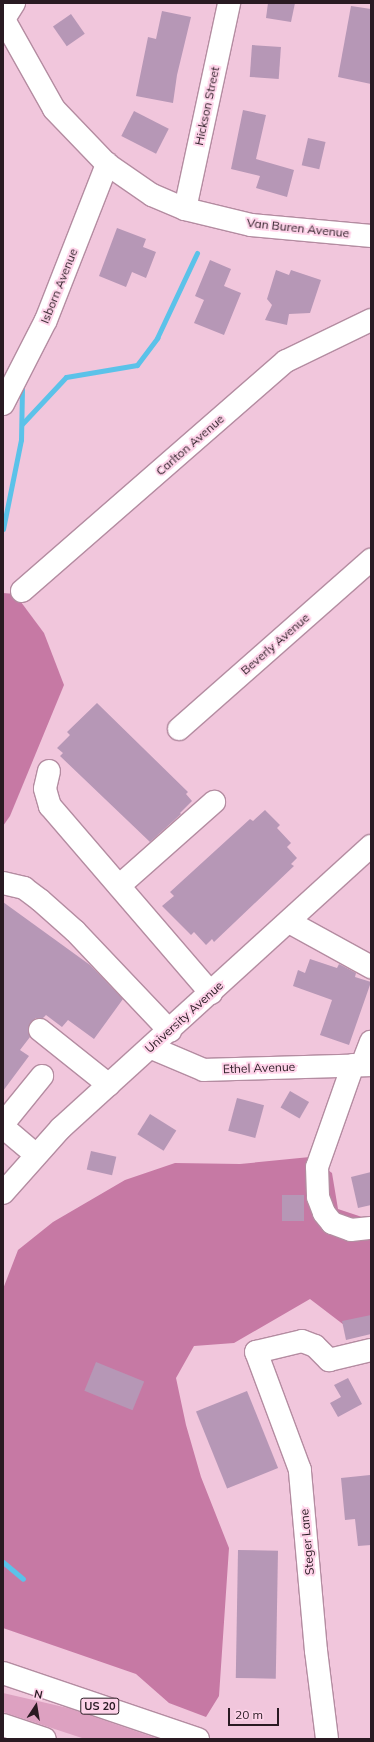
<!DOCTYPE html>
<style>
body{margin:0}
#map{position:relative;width:374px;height:1742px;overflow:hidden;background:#f1c6dc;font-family:Mulish,sans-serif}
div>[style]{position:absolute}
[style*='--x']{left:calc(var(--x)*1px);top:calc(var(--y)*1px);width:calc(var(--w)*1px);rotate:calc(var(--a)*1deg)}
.green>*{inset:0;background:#dda1c1}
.forest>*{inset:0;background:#c679a4}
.stream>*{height:5px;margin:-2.5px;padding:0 2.5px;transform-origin:2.5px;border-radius:2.5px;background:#5bc2e9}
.building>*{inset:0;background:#b697b6;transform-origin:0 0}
.roads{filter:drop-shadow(1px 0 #b48ca1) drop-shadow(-1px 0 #b48ca1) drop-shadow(0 1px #b48ca1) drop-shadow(0 -1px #b48ca1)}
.minor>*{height:22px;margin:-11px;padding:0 11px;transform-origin:11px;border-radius:11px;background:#fff}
.major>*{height:22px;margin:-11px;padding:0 11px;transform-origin:11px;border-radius:11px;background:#fff}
.highway>*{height:22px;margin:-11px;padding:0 11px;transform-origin:11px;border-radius:11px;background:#fff}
span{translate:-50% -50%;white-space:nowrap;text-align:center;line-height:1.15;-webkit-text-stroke:4px #fed3e9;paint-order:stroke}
.shield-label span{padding:1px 3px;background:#fed3e9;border:1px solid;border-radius:3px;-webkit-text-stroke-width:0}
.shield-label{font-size:11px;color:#291a22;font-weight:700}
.street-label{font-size:12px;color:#291a22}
.frame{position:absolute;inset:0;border:4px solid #291a22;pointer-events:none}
.north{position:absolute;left:16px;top:1686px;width:40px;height:40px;-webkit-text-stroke:3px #fed3e9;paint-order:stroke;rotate:12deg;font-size:11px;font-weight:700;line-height:16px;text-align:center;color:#291a22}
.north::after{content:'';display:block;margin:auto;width:14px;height:18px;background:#291a22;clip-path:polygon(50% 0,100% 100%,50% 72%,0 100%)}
.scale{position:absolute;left:228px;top:1708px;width:51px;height:18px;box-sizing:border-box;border:2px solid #291a22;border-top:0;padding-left:5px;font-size:12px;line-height:14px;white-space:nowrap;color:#291a22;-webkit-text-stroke:3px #fed3e9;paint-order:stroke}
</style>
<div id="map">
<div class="green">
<div style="clip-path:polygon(3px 1693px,68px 1708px,159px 1739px,85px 1739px,3px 1712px)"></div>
</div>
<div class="forest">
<div style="clip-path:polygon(3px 593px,15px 594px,44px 633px,64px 685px,10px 816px,3px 826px)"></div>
<div style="clip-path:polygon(310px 1157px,332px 1173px,338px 1209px,371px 1220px,371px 1330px,344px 1325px,310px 1299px,234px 1343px,194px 1346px,176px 1378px,186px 1425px,201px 1477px,229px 1548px,219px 1696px,206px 1717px,169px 1703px,136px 1674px,3px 1628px,3px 1289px,18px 1250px,53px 1222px,125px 1180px,175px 1163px,240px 1164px)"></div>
</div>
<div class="stream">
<div style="--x:22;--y:424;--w:64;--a:-46.9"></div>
<div style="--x:66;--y:377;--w:72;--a:-9.6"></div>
<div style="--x:137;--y:365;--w:34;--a:-53"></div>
<div style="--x:157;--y:338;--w:94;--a:-64.8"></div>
<div style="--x:3;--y:529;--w:91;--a:-78.6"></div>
<div style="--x:21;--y:440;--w:52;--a:-88.9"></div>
<div style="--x:3;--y:1562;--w:26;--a:40"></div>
</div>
<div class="building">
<div style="clip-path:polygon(268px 3px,295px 3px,291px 22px,266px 18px)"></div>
<div style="clip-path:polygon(351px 6px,371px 9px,371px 84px,338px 77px)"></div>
<div style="clip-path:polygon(162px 11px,191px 17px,177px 75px,173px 103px,136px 96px,148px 37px,156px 39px)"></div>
<div style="left:71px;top:14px;width:24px;height:22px;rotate:55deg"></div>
<div style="left:252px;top:45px;width:29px;height:32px;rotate:4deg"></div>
<div style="clip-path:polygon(243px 110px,266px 115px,256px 159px,294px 170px,287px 197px,256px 188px,260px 176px,231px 169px)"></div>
<div style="left:134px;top:111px;width:39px;height:28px;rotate:27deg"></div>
<div style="left:308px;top:138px;width:18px;height:28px;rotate:13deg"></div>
<div style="clip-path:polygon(117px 228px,146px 239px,143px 247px,156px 252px,146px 278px,132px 272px,126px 287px,99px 276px)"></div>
<div style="clip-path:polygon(210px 260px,231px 269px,224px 286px,241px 293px,224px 335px,194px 323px,204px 300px,195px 296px)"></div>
<div style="clip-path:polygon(276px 270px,289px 275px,291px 270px,321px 280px,310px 313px,289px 314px,287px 325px,265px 320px,272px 305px,267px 299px)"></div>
<div style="clip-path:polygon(97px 703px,188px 792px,186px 794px,192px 801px,180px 813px,181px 814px,150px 842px,60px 756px,63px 753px,57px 748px,70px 735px,67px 732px)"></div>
<div style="clip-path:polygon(265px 810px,280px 825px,277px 828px,291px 843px,287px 847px,297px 858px,291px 864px,294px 866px,214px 942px,212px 939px,206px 945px,194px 932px,191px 935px,162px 906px,174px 896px,170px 892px,250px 819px,253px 821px)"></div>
<div style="clip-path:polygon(3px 902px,90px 965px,123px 999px,94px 1039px,68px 1020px,62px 1027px,46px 1015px,43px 1018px,36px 1018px,31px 1022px,28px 1029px,30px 1037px,20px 1050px,29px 1056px,3px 1091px)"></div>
<div style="clip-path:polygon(310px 959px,337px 968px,339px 964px,343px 966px,356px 973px,355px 977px,371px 982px,349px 1045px,320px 1035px,332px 1000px,293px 986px,298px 970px,305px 973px)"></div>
<div style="left:290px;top:1091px;width:22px;height:19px;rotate:30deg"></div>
<div style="left:237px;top:1098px;width:28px;height:34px;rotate:15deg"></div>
<div style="left:150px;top:1114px;width:31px;height:24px;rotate:32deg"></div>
<div style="left:91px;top:1151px;width:26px;height:19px;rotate:13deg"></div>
<div style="clip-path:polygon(371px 1172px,371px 1205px,358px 1208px,351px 1177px)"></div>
<div style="left:282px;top:1195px;width:22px;height:26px"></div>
<div style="clip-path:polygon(371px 1315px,371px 1334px,346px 1340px,342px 1321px)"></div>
<div style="left:96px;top:1362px;width:52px;height:31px;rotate:22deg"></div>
<div style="clip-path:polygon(348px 1378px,362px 1404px,338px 1417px,330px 1403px,341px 1397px,334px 1385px)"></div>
<div style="left:247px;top:1391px;width:83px;height:55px;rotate:68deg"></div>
<div style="clip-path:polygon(370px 1475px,371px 1545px,358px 1546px,355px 1519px,345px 1520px,341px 1478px)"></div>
<div style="left:238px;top:1550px;width:40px;height:128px;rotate:1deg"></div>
</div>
<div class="roads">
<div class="minor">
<div style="--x:3;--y:18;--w:104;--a:60.7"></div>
<div style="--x:54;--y:109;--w:76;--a:46.1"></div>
<div style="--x:107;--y:164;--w:55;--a:34.6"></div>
<div style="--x:152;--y:195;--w:36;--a:23"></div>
<div style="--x:185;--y:209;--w:68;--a:13.6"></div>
<div style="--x:251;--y:225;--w:121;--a:5.2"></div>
<div style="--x:4;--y:19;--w:19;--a:-58"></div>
<div style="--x:185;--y:209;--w:211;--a:-77.9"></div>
<div style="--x:3;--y:404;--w:94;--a:-62.9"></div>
<div style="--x:46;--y:320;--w:168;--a:-68.6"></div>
<div style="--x:22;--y:591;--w:350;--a:-41.1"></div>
<div style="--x:286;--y:361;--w:94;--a:-25.8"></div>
<div style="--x:179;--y:729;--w:256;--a:-41.4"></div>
<div style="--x:49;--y:771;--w:18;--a:103"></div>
<div style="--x:45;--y:789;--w:18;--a:74"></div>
<div style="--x:50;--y:806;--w:247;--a:49.3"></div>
<div style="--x:3;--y:883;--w:22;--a:13"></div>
<div style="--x:24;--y:888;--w:20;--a:37"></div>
<div style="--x:40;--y:900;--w:47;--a:41.5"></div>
<div style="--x:75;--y:931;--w:138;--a:46.5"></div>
<div style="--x:119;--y:886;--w:127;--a:-41.5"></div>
<div style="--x:289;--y:922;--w:94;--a:28.8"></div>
<div style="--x:40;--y:1030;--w:88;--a:38.6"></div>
<div style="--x:152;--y:1048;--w:56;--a:22.9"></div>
<div style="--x:204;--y:1070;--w:167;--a:-1.7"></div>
<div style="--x:353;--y:1065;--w:108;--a:109.4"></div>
<div style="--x:317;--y:1167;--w:30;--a:88"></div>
<div style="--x:318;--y:1197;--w:17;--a:69"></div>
<div style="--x:324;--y:1213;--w:13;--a:51"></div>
<div style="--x:332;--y:1223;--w:20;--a:20"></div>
<div style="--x:351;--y:1230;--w:20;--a:-6"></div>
<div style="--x:362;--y:1065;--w:25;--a:-69"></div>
<div style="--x:3;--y:1124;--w:62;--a:-50.9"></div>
<div style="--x:3;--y:1127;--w:42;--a:40.2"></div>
<div style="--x:327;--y:1739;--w:89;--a:-97.1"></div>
<div style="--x:316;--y:1651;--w:182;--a:-95.1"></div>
<div style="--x:300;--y:1470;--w:126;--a:-110.4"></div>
<div style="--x:256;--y:1352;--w:47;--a:-13.4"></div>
<div style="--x:302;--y:1341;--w:14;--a:21"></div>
<div style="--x:315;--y:1346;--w:20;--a:45"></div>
<div style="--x:329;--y:1360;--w:43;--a:-13.4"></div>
</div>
<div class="major">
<div style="--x:3;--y:1193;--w:87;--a:-48.3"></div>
<div style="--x:61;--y:1128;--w:419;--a:-42.3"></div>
</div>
<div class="highway">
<div style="--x:3;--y:1673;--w:206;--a:18.7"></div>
<div style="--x:3;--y:1725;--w:44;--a:18.4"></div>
</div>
</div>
<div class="shield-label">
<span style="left:100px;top:1706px">US 20</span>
</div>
<div class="street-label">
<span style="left:207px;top:106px;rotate:-78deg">Hickson Street</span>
<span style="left:298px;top:228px;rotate:6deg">Van Buren Avenue</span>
<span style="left:59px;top:286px;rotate:-68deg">Isborn Avenue</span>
<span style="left:190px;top:445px;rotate:-41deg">Carlton Avenue</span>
<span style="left:275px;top:644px;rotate:-41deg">Beverly Avenue</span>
<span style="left:184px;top:1017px;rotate:-42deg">University Avenue</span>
<span style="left:259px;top:1068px;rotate:-2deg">Ethel Avenue</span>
<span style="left:307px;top:1542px;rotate:-95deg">Steger Lane</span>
</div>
<div class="frame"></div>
<div class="north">N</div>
<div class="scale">20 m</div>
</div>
